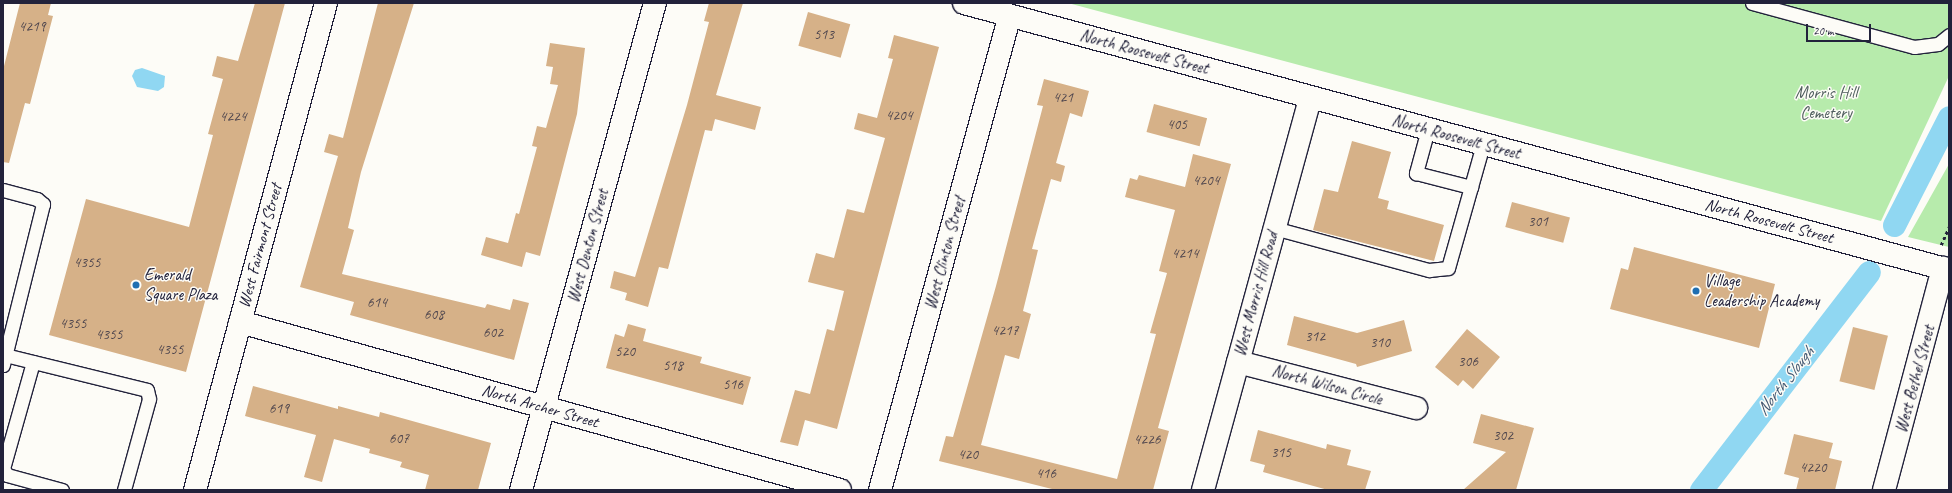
<!DOCTYPE html>
<style>
body{margin:0}
#map{position:relative;width:1952px;height:493px;overflow:hidden;background:#fdfcf7;font-family:Caveat,sans-serif}
div>[style]{position:absolute}
[style*='--x']{left:calc(var(--x)*1px);top:calc(var(--y)*1px);width:calc(var(--w)*1px);rotate:calc(var(--a)*1deg)}
.green>*{inset:0;background:#b7ebac}
.water>*{inset:0;background:#90d7f2}
.canal>*{height:23px;margin:-11.5px;padding:0 11.5px;transform-origin:11.5px;border-radius:11.5px;background:#90d7f2}
.building>*{inset:0;background:#d6b188;transform-origin:0 0}
.path>*{height:2.5px;margin-top:-1.25px;transform-origin:0;background:repeating-linear-gradient(90deg,#22223b 0 3px,transparent 0 6px)}
.roads{filter:drop-shadow(1px 0 #22223b) drop-shadow(-1px 0 #22223b) drop-shadow(0 1px #22223b) drop-shadow(0 -1px #22223b)}
.lane>*{height:13px;margin:-6.5px;padding:0 6.5px;transform-origin:6.5px;border-radius:6.5px;background:#fdfcf7}
.street>*{height:22px;margin:-11px;padding:0 11px;transform-origin:11px;border-radius:11px;background:#fdfcf7}
.secondary>*{height:22px;margin:-11px;padding:0 11px;transform-origin:11px;border-radius:11px;background:#fdfcf7}
.dots>*{width:11px;height:11px;translate:-50% -50%;box-sizing:border-box;border:2px solid #fdfcf7;border-radius:50%}
span{translate:-50% -50%;white-space:nowrap;text-align:center;line-height:1.15;-webkit-text-stroke:3px #fdfcf7;paint-order:stroke}
.number-label{font-size:15px;color:#4f464e}
.number-label span{-webkit-text-stroke-width:0}
.street-label{font-size:17px;color:#22223b}
.park-label{font-size:17px;color:#4f5e5d}
.poi-label{font-size:17px;color:#22223b}
.left{translate:0 -50%;text-align:left}
.water-label{font-size:18px;color:#435872;font-style:italic}
.frame{position:absolute;inset:0;border:4px solid #22223b;pointer-events:none}
.scale{position:absolute;left:1806px;top:24px;width:65px;height:18px;box-sizing:border-box;border:2px solid #22223b;border-top:0;padding-left:5px;font-size:12px;line-height:14px;white-space:nowrap;color:#22223b;-webkit-text-stroke:3px #fdfcf7;paint-order:stroke}
</style>
<div id="map">
<div class="green">
<div style="clip-path:polygon(1068px 3px,1949px 3px,1949px 76px,1881px 221px)"></div>
<div style="clip-path:polygon(1949px 164px,1949px 247px,1908px 237px)"></div>
</div>
<div class="water">
<div style="clip-path:polygon(142px 68px,165px 76px,164px 87px,158px 91px,137px 87px,132px 76px,135px 70px)"></div>
</div>
<div class="canal">
<div style="--x:1894;--y:225;--w:121;--a:-63"></div>
<div style="--x:1701;--y:490;--w:275;--a:-52.4"></div>
</div>
<div class="building">
<div style="clip-path:polygon(20px 3px,51px 3px,48px 15px,53px 16px,30px 104px,25px 103px,9px 163px,3px 162px,3px 70px)"></div>
<div style="clip-path:polygon(255px 3px,285px 3px,186px 372px,49px 335px,86px 199px,189px 227px,213px 135px,208px 134px,223px 79px,212px 76px,217px 56px,238px 61px)"></div>
<div style="clip-path:polygon(378px 3px,414px 3px,361px 172px,348px 228px,354px 230px,342px 274px,485px 308px,487px 304px,510px 310px,513px 299px,529px 303px,514px 360px,350px 315px,354px 302px,300px 287px,338px 156px,324px 152px,329px 134px,343px 138px)"></div>
<div style="clip-path:polygon(709px 3px,743px 3px,716px 95px,761px 107px,755px 130px,715px 119px,712px 131px,705px 130px,668px 269px,659px 267px,648px 307px,625px 300px,627px 293px,610px 288px,614px 271px,635px 277px,687px 105px,709px 22px,704px 21px)"></div>
<div style="left:808px;top:12px;width:44px;height:35px;rotate:16deg"></div>
<div style="clip-path:polygon(894px 35px,939px 47px,837px 429px,805px 420px,798px 446px,780px 442px,795px 390px,810px 394px,827px 329px,834px 331px,844px 291px,808px 282px,816px 253px,834px 258px,847px 209px,864px 213px,885px 138px,854px 129px,858px 113px,877px 118px,893px 59px,888px 58px)"></div>
<div style="clip-path:polygon(550px 43px,585px 48px,577px 114px,540px 256px,526px 252px,522px 267px,481px 255px,486px 237px,508px 243px,516px 213px,519px 214px,537px 147px,532px 146px,537px 126px,546px 128px,558px 85px,550px 84px,553px 67px,546px 66px)"></div>
<div style="clip-path:polygon(1044px 79px,1089px 91px,1082px 117px,1070px 113px,1056px 163px,1065px 166px,1061px 182px,1051px 179px,1032px 249px,1038px 250px,1023px 311px,1031px 314px,1019px 359px,1005px 355px,981px 445px,1117px 479px,1156px 334px,1150px 333px,1167px 273px,1159px 271px,1175px 210px,1125px 197px,1130px 178px,1137px 180px,1139px 175px,1185px 187px,1193px 154px,1231px 164px,1158px 428px,1169px 431px,1153px 490px,1056px 490px,939px 461px,946px 436px,953px 437px,996px 286px,1043px 106px,1037px 105px)"></div>
<div style="left:1154px;top:104px;width:55px;height:29px;rotate:15deg"></div>
<div style="clip-path:polygon(1352px 141px,1391px 152px,1378px 198px,1389px 201px,1387px 209px,1444px 225px,1434px 261px,1313px 230px,1324px 189px,1338px 192px)"></div>
<div style="left:1512px;top:202px;width:60px;height:26px;rotate:15deg"></div>
<div style="clip-path:polygon(1634px 247px,1775px 284px,1759px 348px,1610px 309px,1621px 268px,1628px 270px)"></div>
<div style="clip-path:polygon(1294px 316px,1357px 333px,1404px 320px,1412px 351px,1357px 367px,1356px 364px,1287px 345px)"></div>
<div style="clip-path:polygon(628px 324px,646px 329px,643px 341px,702px 357px,700px 363px,751px 377px,743px 405px,606px 368px,615px 334px,624px 337px)"></div>
<div style="left:1853px;top:327px;width:36px;height:56px;rotate:14deg"></div>
<div style="clip-path:polygon(1467px 329px,1500px 357px,1473px 389px,1463px 380px,1458px 386px,1435px 367px)"></div>
<div style="clip-path:polygon(253px 386px,338px 409px,338px 406px,379px 417px,380px 412px,491px 443px,478px 490px,425px 490px,429px 475px,400px 467px,402px 462px,369px 453px,370px 449px,334px 439px,322px 482px,304px 477px,316px 435px,245px 416px)"></div>
<div style="clip-path:polygon(1481px 414px,1534px 428px,1516px 490px,1463px 490px,1506px 452px,1473px 443px)"></div>
<div style="clip-path:polygon(1258px 430px,1326px 449px,1327px 444px,1351px 450px,1347px 465px,1371px 471px,1365px 490px,1328px 490px,1263px 472px,1265px 465px,1250px 461px)"></div>
<div style="clip-path:polygon(1794px 434px,1833px 443px,1829px 458px,1842px 461px,1835px 490px,1796px 490px,1799px 478px,1784px 474px)"></div>
</div>
<div class="path">
<div style="--x:1941;--y:245;--w:20;--a:-66"></div>
</div>
<div class="roads">
<div class="lane">
<div style="--x:1752;--y:3;--w:168;--a:15.2"></div>
<div style="--x:1914;--y:47;--w:24;--a:-7"></div>
<div style="--x:1938;--y:44;--w:14;--a:-39"></div>
<div style="--x:1428;--y:129;--w:46;--a:105.3"></div>
<div style="--x:1416;--y:173;--w:57;--a:14.3"></div>
<div style="--x:3;--y:190;--w:35;--a:15"></div>
<div style="--x:37;--y:199;--w:8;--a:40"></div>
<div style="--x:43;--y:204;--w:166;--a:104"></div>
<div style="--x:1274;--y:228;--w:161;--a:15.2"></div>
<div style="--x:1429;--y:270;--w:19;--a:-6"></div>
<div style="--x:1448;--y:268;--w:129;--a:-74.2"></div>
<div style="--x:5;--y:355;--w:146;--a:13.8"></div>
<div style="--x:147;--y:390;--w:9;--a:77"></div>
<div style="--x:149;--y:399;--w:94;--a:105.4"></div>
<div style="--x:33;--y:362;--w:111;--a:105.7"></div>
<div style="--x:3;--y:469;--w:7;--a:56"></div>
<div style="--x:7;--y:475;--w:57;--a:15.3"></div>
</div>
<div class="street">
<div style="--x:240;--y:322;--w:623;--a:15.64"></div>
<div style="--x:1238;--y:362;--w:184;--a:14.5"></div>
<div style="--x:195;--y:490;--w:504;--a:-74.94"></div>
<div style="--x:521;--y:490;--w:505;--a:-74.62"></div>
<div style="--x:880;--y:490;--w:492;--a:-74.7"></div>
<div style="--x:1203;--y:490;--w:406;--a:-74.7"></div>
<div style="--x:1884;--y:490;--w:230;--a:-75.1"></div>
</div>
<div class="secondary">
<div style="--x:964;--y:3;--w:1021;--a:15.17"></div>
</div>
</div>
<div class="dots">
<div style="left:136px;top:285px;background:#1f6fb2"></div>
<div style="left:1696px;top:291px;background:#1f6fb2"></div>
</div>
<div class="number-label">
<span style="left:32px;top:27px">4219</span>
<span style="left:824px;top:35px">513</span>
<span style="left:1063px;top:98px">421</span>
<span style="left:899px;top:116px">4204</span>
<span style="left:233px;top:117px">4224</span>
<span style="left:1177px;top:125px">405</span>
<span style="left:1206px;top:181px">4204</span>
<span style="left:1538px;top:222px">301</span>
<span style="left:1185px;top:254px">4214</span>
<span style="left:87px;top:263px">4355</span>
<span style="left:377px;top:303px">614</span>
<span style="left:434px;top:315px">608</span>
<span style="left:73px;top:324px">4355</span>
<span style="left:1005px;top:331px">4217</span>
<span style="left:493px;top:333px">602</span>
<span style="left:109px;top:335px">4355</span>
<span style="left:1315px;top:337px">312</span>
<span style="left:1380px;top:343px">310</span>
<span style="left:170px;top:350px">4355</span>
<span style="left:625px;top:352px">520</span>
<span style="left:1468px;top:362px">306</span>
<span style="left:673px;top:366px">518</span>
<span style="left:733px;top:385px">516</span>
<span style="left:279px;top:409px">619</span>
<span style="left:1503px;top:436px">302</span>
<span style="left:399px;top:439px">607</span>
<span style="left:1147px;top:440px">4226</span>
<span style="left:1281px;top:453px">315</span>
<span style="left:968px;top:455px">420</span>
<span style="left:1813px;top:468px">4220</span>
<span style="left:1046px;top:474px">416</span>
</div>
<div class="street-label">
<span style="left:1144px;top:52px;rotate:15deg">North Roosevelt Street</span>
<span style="left:1456px;top:137px;rotate:15deg">North Roosevelt Street</span>
<span style="left:1769px;top:221px;rotate:15deg">North Roosevelt Street</span>
<span style="left:260px;top:246px;rotate:-75deg">West Fairmont Street</span>
<span style="left:588px;top:246px;rotate:-75deg">West Denton Street</span>
<span style="left:945px;top:253px;rotate:-75deg">West Clinton Street</span>
<span style="left:1256px;top:294px;rotate:-75deg">West Morris Hill Road</span>
<span style="left:1915px;top:379px;rotate:-75deg">West Bethel Street</span>
<span style="left:1327px;top:385px;rotate:15deg">North Wilson Circle</span>
<span style="left:540px;top:406px;rotate:16deg">North Archer Street</span>
</div>
<div class="park-label">
<span style="left:1826px;top:103px">Morris Hill<br>Cemetery</span>
</div>
<div class="poi-label">
<span class="left" style="left:144px;top:285px">Emerald<br>Square Plaza</span>
<span class="left" style="left:1704px;top:291px">Village<br>Leadership Academy</span>
</div>
<div class="water-label">
<span style="left:1785px;top:381px;rotate:-52deg">North Slough</span>
</div>
<div class="frame"></div>
<div class="scale">20 m</div>
</div>
